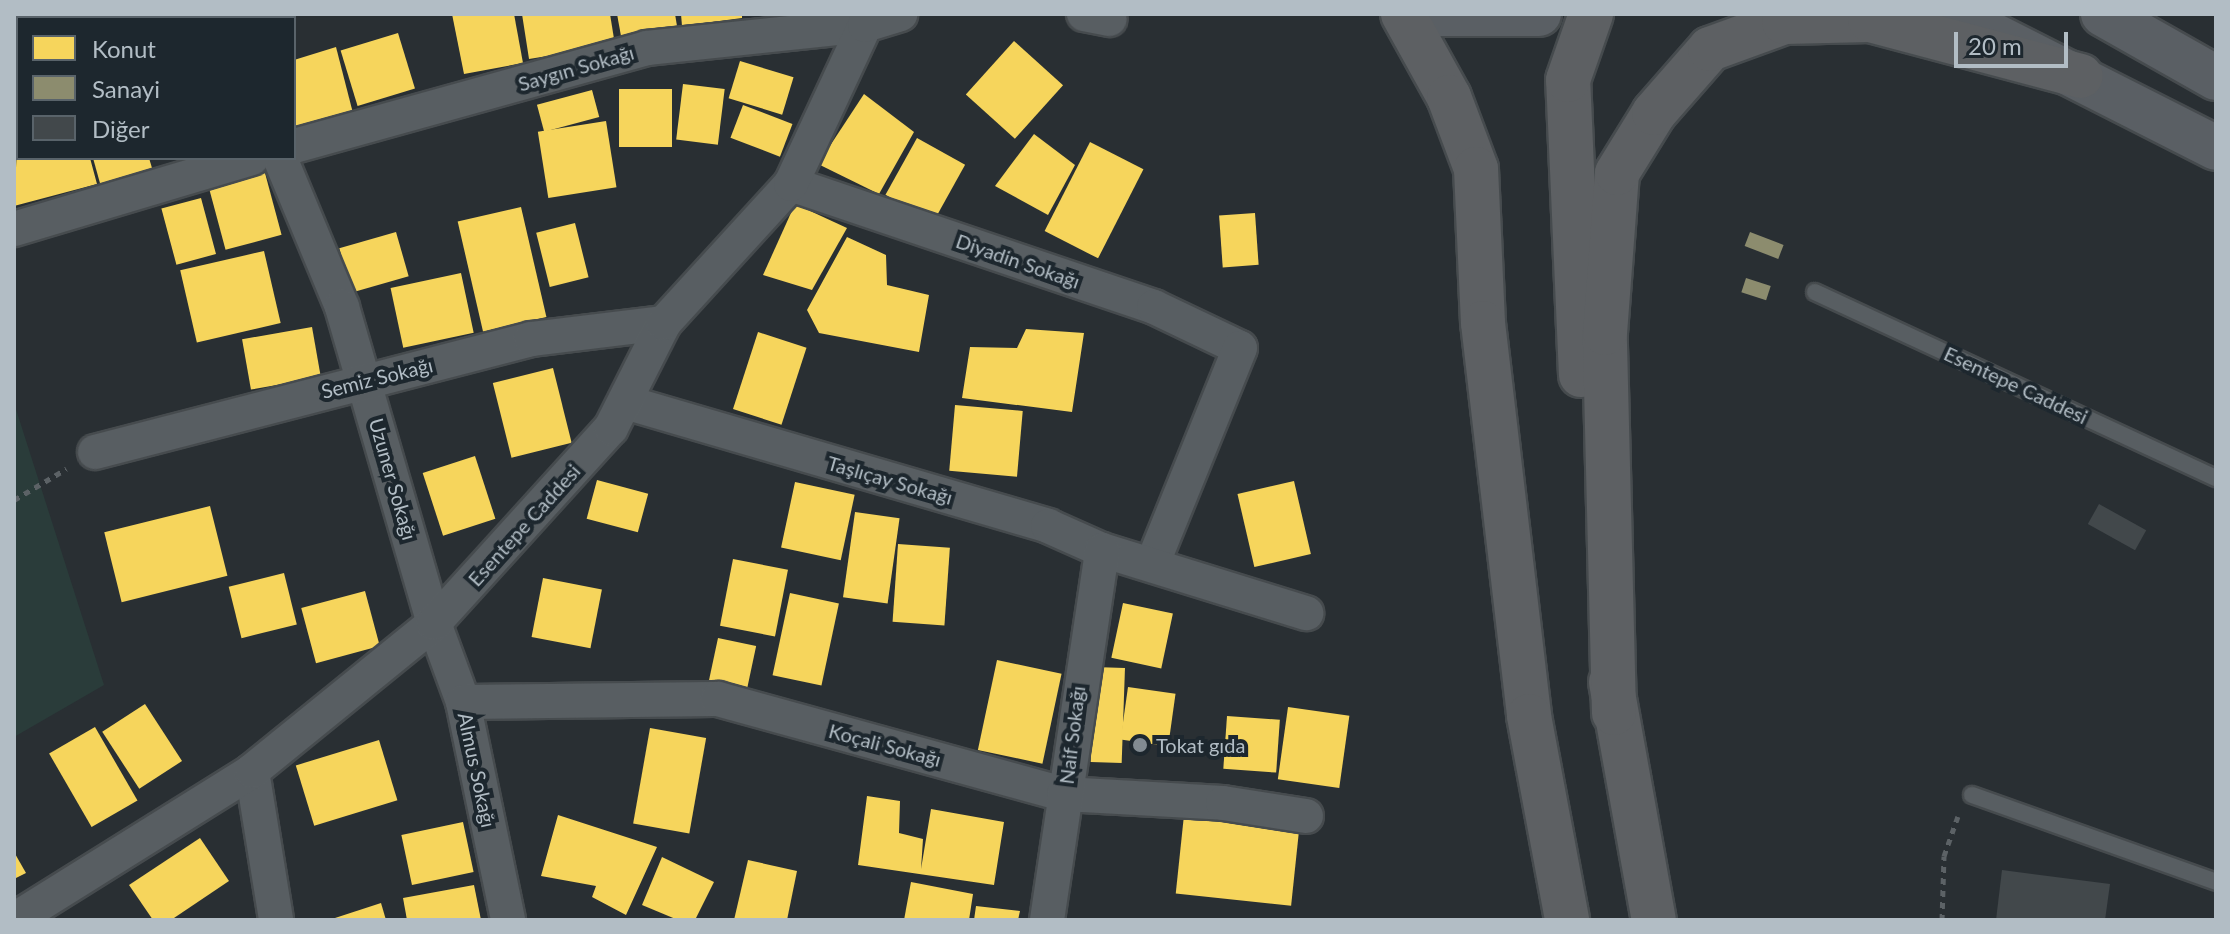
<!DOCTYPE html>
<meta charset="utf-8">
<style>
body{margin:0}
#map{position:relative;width:2230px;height:934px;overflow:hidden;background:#292f33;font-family:Lato,sans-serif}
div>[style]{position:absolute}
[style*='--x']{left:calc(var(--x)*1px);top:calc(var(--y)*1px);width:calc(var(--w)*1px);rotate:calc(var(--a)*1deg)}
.green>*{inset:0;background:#2a3c3a}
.homes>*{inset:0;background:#f6d55c;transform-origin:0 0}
.industry>*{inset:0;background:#8c8c6e;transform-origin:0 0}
.building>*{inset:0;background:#42484b;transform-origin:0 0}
.path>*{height:5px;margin-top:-2.5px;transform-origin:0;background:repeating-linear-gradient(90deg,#5c6266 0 6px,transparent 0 12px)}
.roads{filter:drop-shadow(2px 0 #464b4e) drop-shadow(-2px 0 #464b4e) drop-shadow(0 2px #464b4e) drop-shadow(0 -2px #464b4e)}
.service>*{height:16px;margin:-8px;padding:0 8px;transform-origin:8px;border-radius:8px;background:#585e62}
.minor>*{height:34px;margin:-17px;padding:0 17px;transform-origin:17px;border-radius:17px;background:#585e62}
.primary>*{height:44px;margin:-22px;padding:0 22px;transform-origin:22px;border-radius:22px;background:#5a5f64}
.motorway>*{height:44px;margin:-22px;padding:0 22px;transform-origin:22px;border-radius:22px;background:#5d6063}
.dots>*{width:22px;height:22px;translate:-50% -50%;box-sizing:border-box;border:4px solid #1d272e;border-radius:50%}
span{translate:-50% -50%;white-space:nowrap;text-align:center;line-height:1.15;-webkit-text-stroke:8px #1d272e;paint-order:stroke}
.street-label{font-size:20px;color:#b2bdc5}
.poi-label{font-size:20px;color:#b2bdc5}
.left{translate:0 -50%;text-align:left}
.frame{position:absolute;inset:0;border:16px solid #b2bdc5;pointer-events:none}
.legend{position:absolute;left:16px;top:16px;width:280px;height:144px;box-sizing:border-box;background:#1d272e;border:2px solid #59636a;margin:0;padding:10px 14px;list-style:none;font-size:24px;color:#b2bdc5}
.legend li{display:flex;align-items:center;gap:16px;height:40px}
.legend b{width:40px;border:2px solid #59636a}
.scale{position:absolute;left:1954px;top:32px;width:114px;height:36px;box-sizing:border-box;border:4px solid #b2bdc5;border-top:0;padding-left:10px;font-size:24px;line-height:28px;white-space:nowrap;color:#b2bdc5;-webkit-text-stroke:6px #1d272e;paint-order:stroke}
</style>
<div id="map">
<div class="green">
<div style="clip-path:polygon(14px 403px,104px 685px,14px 737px)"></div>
</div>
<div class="homes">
<div style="left:49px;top:14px;width:67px;height:4px"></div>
<div style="clip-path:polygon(452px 14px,514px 14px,523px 63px,464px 74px)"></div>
<div style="clip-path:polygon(522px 14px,610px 14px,615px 45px,529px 59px)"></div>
<div style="clip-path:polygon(617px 14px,675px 14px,677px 26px,621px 36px)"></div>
<div style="clip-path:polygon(681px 14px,742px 14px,742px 18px,682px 26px)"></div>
<div style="left:398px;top:33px;width:58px;height:60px;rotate:73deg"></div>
<div style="left:1014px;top:41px;width:66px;height:72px;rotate:42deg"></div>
<div style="clip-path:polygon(336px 47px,355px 121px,294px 137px,294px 60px)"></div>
<div style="left:740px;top:61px;width:56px;height:39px;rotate:17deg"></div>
<div style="left:683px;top:84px;width:42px;height:56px;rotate:7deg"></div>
<div style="left:619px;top:89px;width:53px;height:58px"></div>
<div style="left:592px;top:90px;width:28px;height:57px;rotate:75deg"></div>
<div style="clip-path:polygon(864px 94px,914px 132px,879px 194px,818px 164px)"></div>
<div style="left:743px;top:105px;width:53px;height:35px;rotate:21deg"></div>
<div style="left:606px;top:121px;width:67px;height:69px;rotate:81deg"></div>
<div style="clip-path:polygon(18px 129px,18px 158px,90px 158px,97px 184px,14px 206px)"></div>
<div style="clip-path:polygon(1034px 134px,1075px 165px,1048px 215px,995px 186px)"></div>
<div style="left:917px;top:138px;width:55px;height:65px;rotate:29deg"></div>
<div style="left:1090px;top:142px;width:60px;height:100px;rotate:27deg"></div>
<div style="clip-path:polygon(93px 158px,149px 158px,155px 178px,103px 194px)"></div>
<div style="left:265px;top:173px;width:64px;height:58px;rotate:75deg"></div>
<div style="left:201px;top:198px;width:58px;height:41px;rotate:75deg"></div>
<div style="clip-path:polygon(795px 204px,847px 228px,812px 290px,763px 275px)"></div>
<div style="left:521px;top:207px;width:113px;height:65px;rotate:77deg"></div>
<div style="left:1255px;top:213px;width:52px;height:36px;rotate:86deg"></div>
<div style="left:575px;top:223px;width:56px;height:40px;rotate:76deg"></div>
<div style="left:396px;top:232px;width:46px;height:59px;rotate:74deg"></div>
<div style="clip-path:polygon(847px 237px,886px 255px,887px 285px,929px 295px,919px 352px,819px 333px,807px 310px)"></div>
<div style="left:264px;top:251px;width:74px;height:86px;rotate:77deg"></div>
<div style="left:461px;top:273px;width:61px;height:72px;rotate:78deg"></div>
<div style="left:312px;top:327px;width:51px;height:71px;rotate:80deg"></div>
<div style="clip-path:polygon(1026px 329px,1084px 333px,1072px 412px,962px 398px,970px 347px,1017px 348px)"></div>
<div style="left:758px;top:332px;width:51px;height:81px;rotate:18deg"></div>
<div style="left:553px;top:368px;width:77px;height:62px;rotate:76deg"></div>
<div style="left:955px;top:405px;width:68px;height:66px;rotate:5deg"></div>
<div style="left:475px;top:456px;width:66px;height:55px;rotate:72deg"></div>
<div style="left:597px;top:480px;width:53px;height:40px;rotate:15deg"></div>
<div style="left:1294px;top:481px;width:75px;height:58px;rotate:77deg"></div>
<div style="left:795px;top:482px;width:61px;height:67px;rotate:12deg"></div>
<div style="left:210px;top:506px;width:72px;height:109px;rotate:76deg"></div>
<div style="left:855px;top:512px;width:45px;height:86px;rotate:8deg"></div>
<div style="left:898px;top:544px;width:52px;height:78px;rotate:4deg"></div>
<div style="left:733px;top:559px;width:56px;height:68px;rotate:11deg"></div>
<div style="left:284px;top:573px;width:53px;height:57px;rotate:76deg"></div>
<div style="left:543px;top:578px;width:60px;height:60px;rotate:11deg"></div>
<div style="left:365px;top:591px;width:57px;height:66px;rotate:75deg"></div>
<div style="left:790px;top:593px;width:50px;height:84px;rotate:12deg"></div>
<div style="left:1123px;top:603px;width:51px;height:56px;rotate:12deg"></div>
<div style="left:718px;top:638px;width:39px;height:53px;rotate:12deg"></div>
<div style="left:997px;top:660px;width:66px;height:92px;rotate:12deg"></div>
<div style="left:1094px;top:667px;width:31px;height:95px;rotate:2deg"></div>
<div style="left:1128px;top:687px;width:48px;height:53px;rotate:8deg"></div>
<div style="left:145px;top:704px;width:68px;height:51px;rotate:57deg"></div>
<div style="left:1288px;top:707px;width:62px;height:73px;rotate:8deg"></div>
<div style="left:1227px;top:716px;width:53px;height:53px;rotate:4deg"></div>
<div style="left:95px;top:727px;width:85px;height:53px;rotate:60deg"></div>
<div style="left:650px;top:728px;width:57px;height:97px;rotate:10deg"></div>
<div style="left:379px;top:740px;width:63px;height:87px;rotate:73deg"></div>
<div style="clip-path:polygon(867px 796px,900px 801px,899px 833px,923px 839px,921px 869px,931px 809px,1004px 822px,994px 885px,858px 865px)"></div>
<div style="clip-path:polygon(558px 815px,657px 847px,626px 915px,592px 897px,596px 886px,541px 876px)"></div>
<div style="left:1184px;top:815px;width:116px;height:79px;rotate:6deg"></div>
<div style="left:463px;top:822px;width:51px;height:63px;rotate:78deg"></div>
<div style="clip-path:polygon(200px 838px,229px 881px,171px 920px,153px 920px,129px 885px)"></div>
<div style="clip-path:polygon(14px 852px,26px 873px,14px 879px)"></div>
<div style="clip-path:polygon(662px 857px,714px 882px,695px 920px,678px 920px,642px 905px)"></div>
<div style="clip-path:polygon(748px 860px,797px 871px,787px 920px,734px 920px)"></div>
<div style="clip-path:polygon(911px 882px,973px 894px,969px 920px,904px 920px)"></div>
<div style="clip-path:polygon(474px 885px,481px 920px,407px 920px,403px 898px)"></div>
<div style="clip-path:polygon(381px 903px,386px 920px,335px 920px,335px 918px)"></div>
<div style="clip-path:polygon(976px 906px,1020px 911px,1018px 920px,974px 920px)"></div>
</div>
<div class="industry">
<div style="left:1750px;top:232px;width:36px;height:15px;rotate:21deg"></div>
<div style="left:1746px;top:278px;width:26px;height:15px;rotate:18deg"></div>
</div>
<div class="building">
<div style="left:2099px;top:504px;width:54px;height:23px;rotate:29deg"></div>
<div style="clip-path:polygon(2002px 870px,2110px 884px,2105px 920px,1996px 920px)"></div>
</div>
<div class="path">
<div style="--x:14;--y:500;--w:61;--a:-30.8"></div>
<div style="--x:1942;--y:920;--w:64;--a:-88.2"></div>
<div style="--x:1944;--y:856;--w:42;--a:-70.7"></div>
</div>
<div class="roads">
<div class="service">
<div style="--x:1815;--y:292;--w:442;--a:24.9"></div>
<div style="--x:1972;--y:795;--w:259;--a:19.6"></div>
</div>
<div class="minor">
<div style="--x:237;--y:14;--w:4;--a:76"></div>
<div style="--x:1084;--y:14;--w:26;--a:11"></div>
<div style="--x:294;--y:146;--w:366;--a:-15.5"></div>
<div style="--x:647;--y:48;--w:219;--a:-6"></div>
<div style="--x:280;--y:158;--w:161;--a:67.4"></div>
<div style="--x:342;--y:307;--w:329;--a:73.8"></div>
<div style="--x:434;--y:623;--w:84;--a:69.8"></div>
<div style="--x:463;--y:702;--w:223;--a:78.3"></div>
<div style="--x:791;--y:184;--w:383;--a:18.7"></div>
<div style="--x:1154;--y:307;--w:95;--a:25.5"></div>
<div style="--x:1240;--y:348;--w:234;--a:112.1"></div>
<div style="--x:14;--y:229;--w:248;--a:-16.6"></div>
<div style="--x:625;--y:402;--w:441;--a:16.3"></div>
<div style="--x:1048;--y:526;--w:59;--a:24"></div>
<div style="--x:1102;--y:550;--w:214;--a:17.2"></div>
<div style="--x:95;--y:452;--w:450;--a:-14.5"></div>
<div style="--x:531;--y:339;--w:134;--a:-6.9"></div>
<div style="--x:463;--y:702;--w:255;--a:-0.7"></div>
<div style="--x:718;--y:699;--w:359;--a:15.4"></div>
<div style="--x:1064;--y:794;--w:159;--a:3.2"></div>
<div style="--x:1223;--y:803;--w:84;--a:8.9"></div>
<div style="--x:252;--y:771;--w:151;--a:80.8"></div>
<div style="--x:14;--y:920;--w:281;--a:-32"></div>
<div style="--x:252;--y:771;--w:235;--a:-39.1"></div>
<div style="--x:434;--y:623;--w:263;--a:-47.8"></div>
<div style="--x:611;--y:428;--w:118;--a:-63.2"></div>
<div style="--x:664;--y:323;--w:188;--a:-47.6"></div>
<div style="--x:791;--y:184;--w:175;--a:-65"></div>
<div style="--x:865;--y:25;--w:37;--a:-17"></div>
<div style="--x:1047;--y:920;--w:374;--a:-81.5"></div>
</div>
<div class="primary">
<div style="--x:1439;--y:14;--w:100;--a:0"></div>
<div style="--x:1952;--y:14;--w:296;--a:26.9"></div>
<div style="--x:2103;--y:14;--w:130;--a:29.5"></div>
</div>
<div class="motorway">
<div style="--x:1403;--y:14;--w:95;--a:61"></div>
<div style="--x:1449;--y:97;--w:77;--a:69.4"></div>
<div style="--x:1476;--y:169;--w:154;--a:87.4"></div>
<div style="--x:1483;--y:323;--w:396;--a:83.3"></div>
<div style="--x:1529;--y:716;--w:208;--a:79.4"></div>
<div style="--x:1581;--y:375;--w:295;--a:-92.5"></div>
<div style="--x:1568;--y:80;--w:70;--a:-70.8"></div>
<div style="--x:1611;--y:682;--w:242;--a:79.8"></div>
<div style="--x:1614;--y:713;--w:380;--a:-91.4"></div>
<div style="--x:1605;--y:333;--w:160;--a:-85.7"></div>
<div style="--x:1617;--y:173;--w:70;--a:-58.3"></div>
<div style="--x:1654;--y:113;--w:85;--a:-48.8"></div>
<div style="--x:1710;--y:49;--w:79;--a:-20"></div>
<div style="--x:1784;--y:22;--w:86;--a:-1.3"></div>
<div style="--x:1870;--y:20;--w:218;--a:14.9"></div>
</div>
</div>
<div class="dots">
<div style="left:1140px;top:745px;background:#828b92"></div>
</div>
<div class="street-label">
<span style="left:576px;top:68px;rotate:-16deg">Saygın Sokağı</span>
<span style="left:1018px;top:261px;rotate:19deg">Diyadin Sokağı</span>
<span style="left:377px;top:378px;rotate:-14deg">Semiz Sokağı</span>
<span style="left:2016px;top:385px;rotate:25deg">Esentepe Caddesi</span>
<span style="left:393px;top:479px;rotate:74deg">Uzuner Sokağı</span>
<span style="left:890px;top:480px;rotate:16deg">Taşlıçay Sokağı</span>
<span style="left:524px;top:525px;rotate:-48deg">Esentepe Caddesi</span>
<span style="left:1072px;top:735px;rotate:-83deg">Naif Sokağı</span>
<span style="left:885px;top:745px;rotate:15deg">Koçali Sokağı</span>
<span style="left:477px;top:770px;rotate:78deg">Almus Sokağı</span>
</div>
<div class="poi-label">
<span class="left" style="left:1156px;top:745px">Tokat gıda</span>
</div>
<div class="frame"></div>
<ul class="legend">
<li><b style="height:22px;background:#f6d55c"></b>Konut</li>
<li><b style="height:22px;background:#8c8c6e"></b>Sanayi</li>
<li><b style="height:22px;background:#42484b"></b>Diğer</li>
</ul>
<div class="scale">20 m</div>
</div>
